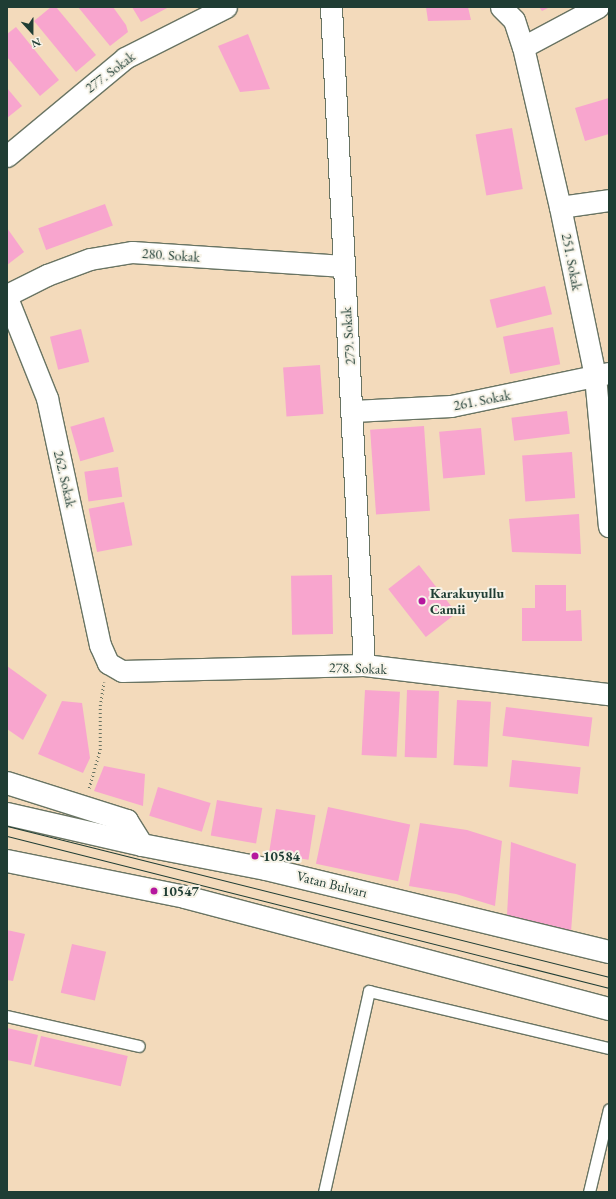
<!DOCTYPE html>
<meta charset="utf-8">
<style>
body{margin:0}
#map{position:relative;width:616px;height:1199px;overflow:hidden;background:#f3dabb;font-family:"EB Garamond",serif}
div>[style]{position:absolute}
[style*='--x']{left:calc(var(--x)*1px);top:calc(var(--y)*1px);width:calc(var(--w)*1px);rotate:calc(var(--a)*1deg)}
.building>*{inset:0;background:#f8a5ce;transform-origin:0 0}
.path>*{height:2.5px;margin-top:-1.25px;transform-origin:0;background:repeating-linear-gradient(90deg,#697463 0 1px,transparent 0 4px)}
.roads{filter:drop-shadow(1px 0 #697463) drop-shadow(-1px 0 #697463) drop-shadow(0 1px #697463) drop-shadow(0 -1px #697463)}
.lane>*{height:11px;margin:-5.5px;padding:0 5.5px;transform-origin:5.5px;border-radius:5.5px;background:#fff}
.street>*{height:21px;margin:-10.5px;padding:0 10.5px;transform-origin:10.5px;border-radius:10.5px;background:#fff}
.primary>*{height:22px;margin:-11px;padding:0 11px;transform-origin:11px;border-radius:11px;background:#fff}
.tram>*{height:1px;margin:-0.5px;padding:0 0.5px;transform-origin:0.5px;border-radius:0.5px;background:#1f3d34}
.dots>*{width:11px;height:11px;translate:-50% -50%;box-sizing:border-box;border:2px solid #f7f3e8;border-radius:50%}
span{translate:-50% -50%;white-space:nowrap;text-align:center;line-height:1.15;-webkit-text-stroke:4px #f7f3e8;paint-order:stroke}
.street-label{font-size:14px;color:#1f3d34}
.poi-label{font-size:14px;color:#1f3d34;font-weight:700}
.left{translate:0 -50%;text-align:left}
.frame{position:absolute;inset:0;border:8px solid #1f3d34;pointer-events:none}
.north{position:absolute;left:12px;top:12px;width:40px;height:40px;-webkit-text-stroke:3px #f7f3e8;paint-order:stroke;rotate:159deg;font-size:11px;font-weight:700;line-height:16px;text-align:center;color:#1f3d34}
.north::after{content:'';display:block;margin:auto;width:14px;height:18px;background:#1f3d34;clip-path:polygon(50% 0,100% 100%,50% 72%,0 100%)}
</style>
<div id="map">
<div class="building">
<div style="clip-path:polygon(51px 7px,56px 7px,96px 55px,76px 72px,34px 21px)"></div>
<div style="clip-path:polygon(78px 7px,113px 7px,126px 25px,128px 32px,110px 46px)"></div>
<div style="clip-path:polygon(132px 7px,169px 7px,141px 22px)"></div>
<div style="clip-path:polygon(426px 7px,468px 7px,471px 20px,428px 21px)"></div>
<div style="clip-path:polygon(539px 7px,550px 7px,542px 11px)"></div>
<div style="clip-path:polygon(16px 27px,59px 80px,40px 96px,7px 57px,7px 34px)"></div>
<div style="clip-path:polygon(248px 34px,270px 89px,240px 92px,218px 46px)"></div>
<div style="clip-path:polygon(7px 88px,22px 106px,7px 118px)"></div>
<div style="clip-path:polygon(609px 98px,609px 134px,585px 141px,575px 108px)"></div>
<div style="left:512px;top:128px;width:62px;height:37px;rotate:80deg"></div>
<div style="left:105px;top:204px;width:23px;height:71px;rotate:70deg"></div>
<div style="clip-path:polygon(7px 228px,24px 252px,7px 265px)"></div>
<div style="left:545px;top:286px;width:29px;height:57px;rotate:76deg"></div>
<div style="left:553px;top:327px;width:38px;height:51px;rotate:79deg"></div>
<div style="left:81px;top:329px;width:34px;height:32px;rotate:76deg"></div>
<div style="left:320px;top:365px;width:49px;height:37px;rotate:86deg"></div>
<div style="left:567px;top:411px;width:23px;height:56px;rotate:83deg"></div>
<div style="left:104px;top:417px;width:36px;height:35px;rotate:74deg"></div>
<div style="left:424px;top:426px;width:85px;height:54px;rotate:86deg"></div>
<div style="left:481px;top:428px;width:47px;height:42px;rotate:85deg"></div>
<div style="left:572px;top:452px;width:46px;height:50px;rotate:86deg"></div>
<div style="left:118px;top:467px;width:30px;height:34px;rotate:82deg"></div>
<div style="left:124px;top:502px;width:44px;height:36px;rotate:79deg"></div>
<div style="clip-path:polygon(579px 514px,581px 554px,512px 552px,509px 519px)"></div>
<div style="left:419px;top:565px;width:61px;height:39px;rotate:52deg"></div>
<div style="left:332px;top:575px;width:59px;height:41px;rotate:89deg"></div>
<div style="clip-path:polygon(535px 585px,566px 585px,566px 611px,581px 610px,582px 641px,522px 641px,522px 608px,535px 608px)"></div>
<div style="clip-path:polygon(7px 666px,47px 695px,23px 740px,7px 729px)"></div>
<div style="left:365px;top:690px;width:35px;height:65px;rotate:3deg"></div>
<div style="left:407px;top:690px;width:32px;height:67px;rotate:2deg"></div>
<div style="left:457px;top:700px;width:34px;height:65px;rotate:3deg"></div>
<div style="clip-path:polygon(62px 701px,82px 703px,90px 758px,83px 773px,38px 754px)"></div>
<div style="left:506px;top:707px;width:87px;height:29px;rotate:7deg"></div>
<div style="left:512px;top:760px;width:69px;height:27px;rotate:6deg"></div>
<div style="clip-path:polygon(104px 766px,145px 774px,143px 806px,94px 791px)"></div>
<div style="left:158px;top:787px;width:55px;height:30px;rotate:17deg"></div>
<div style="left:217px;top:800px;width:46px;height:36px;rotate:10deg"></div>
<div style="left:328px;top:807px;width:84px;height:58px;rotate:12deg"></div>
<div style="left:276px;top:809px;width:40px;height:45px;rotate:9deg"></div>
<div style="clip-path:polygon(420px 823px,467px 830px,502px 841px,495px 906px,456px 894px,409px 886px)"></div>
<div style="clip-path:polygon(511px 842px,576px 864px,571px 932px,507px 915px)"></div>
<div style="clip-path:polygon(7px 930px,25px 934px,13px 981px,7px 980px)"></div>
<div style="left:72px;top:944px;width:35px;height:50px;rotate:13deg"></div>
<div style="clip-path:polygon(7px 1028px,38px 1035px,31px 1065px,7px 1060px)"></div>
<div style="left:41px;top:1036px;width:89px;height:31px;rotate:13deg"></div>
</div>
<div class="path">
<div style="--x:89;--y:788;--w:40;--a:-74"></div>
<div style="--x:100;--y:750;--w:44;--a:-90"></div>
<div style="--x:100;--y:706;--w:24;--a:-81"></div>
</div>
<div class="roads">
<div class="lane">
<div style="--x:7;--y:1016;--w:135;--a:12.8"></div>
<div style="--x:324;--y:1192;--w:206;--a:-77.4"></div>
<div style="--x:369;--y:991;--w:247;--a:13.4"></div>
<div style="--x:589;--y:1192;--w:85;--a:-76.5"></div>
</div>
<div class="street">
<div style="--x:331;--y:7;--w:659;--a:87.13"></div>
<div style="--x:501;--y:7;--w:18;--a:45"></div>
<div style="--x:514;--y:20;--w:28;--a:72"></div>
<div style="--x:523;--y:47;--w:164;--a:77"></div>
<div style="--x:560;--y:207;--w:173;--a:78.3"></div>
<div style="--x:595;--y:376;--w:151;--a:84.7"></div>
<div style="--x:523;--y:47;--w:85;--a:-28.1"></div>
<div style="--x:7;--y:156;--w:153;--a:-39.7"></div>
<div style="--x:125;--y:58;--w:113;--a:-26.8"></div>
<div style="--x:560;--y:207;--w:49;--a:-8.1"></div>
<div style="--x:7;--y:295;--w:45;--a:-26.6"></div>
<div style="--x:47;--y:275;--w:46;--a:-20.4"></div>
<div style="--x:90;--y:259;--w:43;--a:-9.5"></div>
<div style="--x:132;--y:252;--w:212;--a:3.8"></div>
<div style="--x:7;--y:298;--w:108;--a:68.2"></div>
<div style="--x:47;--y:398;--w:253;--a:77.9"></div>
<div style="--x:100;--y:645;--w:20;--a:66"></div>
<div style="--x:108;--y:663;--w:16;--a:30"></div>
<div style="--x:122;--y:671;--w:242;--a:-1.4"></div>
<div style="--x:364;--y:665;--w:247;--a:6.8"></div>
<div style="--x:353;--y:411;--w:98;--a:-2.9"></div>
<div style="--x:451;--y:406;--w:161;--a:-11.8"></div>
</div>
<div class="primary">
<div style="--x:7;--y:783;--w:126;--a:17.6"></div>
<div style="--x:127;--y:821;--w:28;--a:58"></div>
<div style="--x:7;--y:814;--w:139;--a:12.9"></div>
<div style="--x:142;--y:845;--w:126;--a:11"></div>
<div style="--x:266;--y:869;--w:353;--a:13.6"></div>
<div style="--x:7;--y:861;--w:182;--a:11.4"></div>
<div style="--x:185;--y:897;--w:439;--a:14.8"></div>
</div>
</div>
<div class="tram">
<div style="--x:7;--y:826;--w:621;--a:14.08"></div>
<div style="--x:7;--y:836;--w:621;--a:14.17"></div>
</div>
<div class="dots">
<div style="left:422px;top:601px;background:#b5179e"></div>
<div style="left:255px;top:856px;background:#b5179e"></div>
<div style="left:154px;top:891px;background:#b5179e"></div>
</div>
<div class="street-label">
<span style="left:110px;top:72px;rotate:-37deg">277. Sokak</span>
<span style="left:171px;top:255px;rotate:4deg">280. Sokak</span>
<span style="left:572px;top:262px;rotate:79deg">251. Sokak</span>
<span style="left:348px;top:336px;rotate:-94deg">279. Sokak</span>
<span style="left:482px;top:400px;rotate:-11deg">261. Sokak</span>
<span style="left:65px;top:479px;rotate:77deg">262. Sokak</span>
<span style="left:358px;top:668px;rotate:2deg">278. Sokak</span>
<span style="left:332px;top:884px;rotate:14deg">Vatan Bulvarı</span>
</div>
<div class="poi-label">
<span class="left" style="left:430px;top:601px">Karakuyullu<br>Camii</span>
<span class="left" style="left:263px;top:856px">10584</span>
<span class="left" style="left:162px;top:891px">10547</span>
</div>
<div class="frame"></div>
<div class="north">N</div>
</div>
